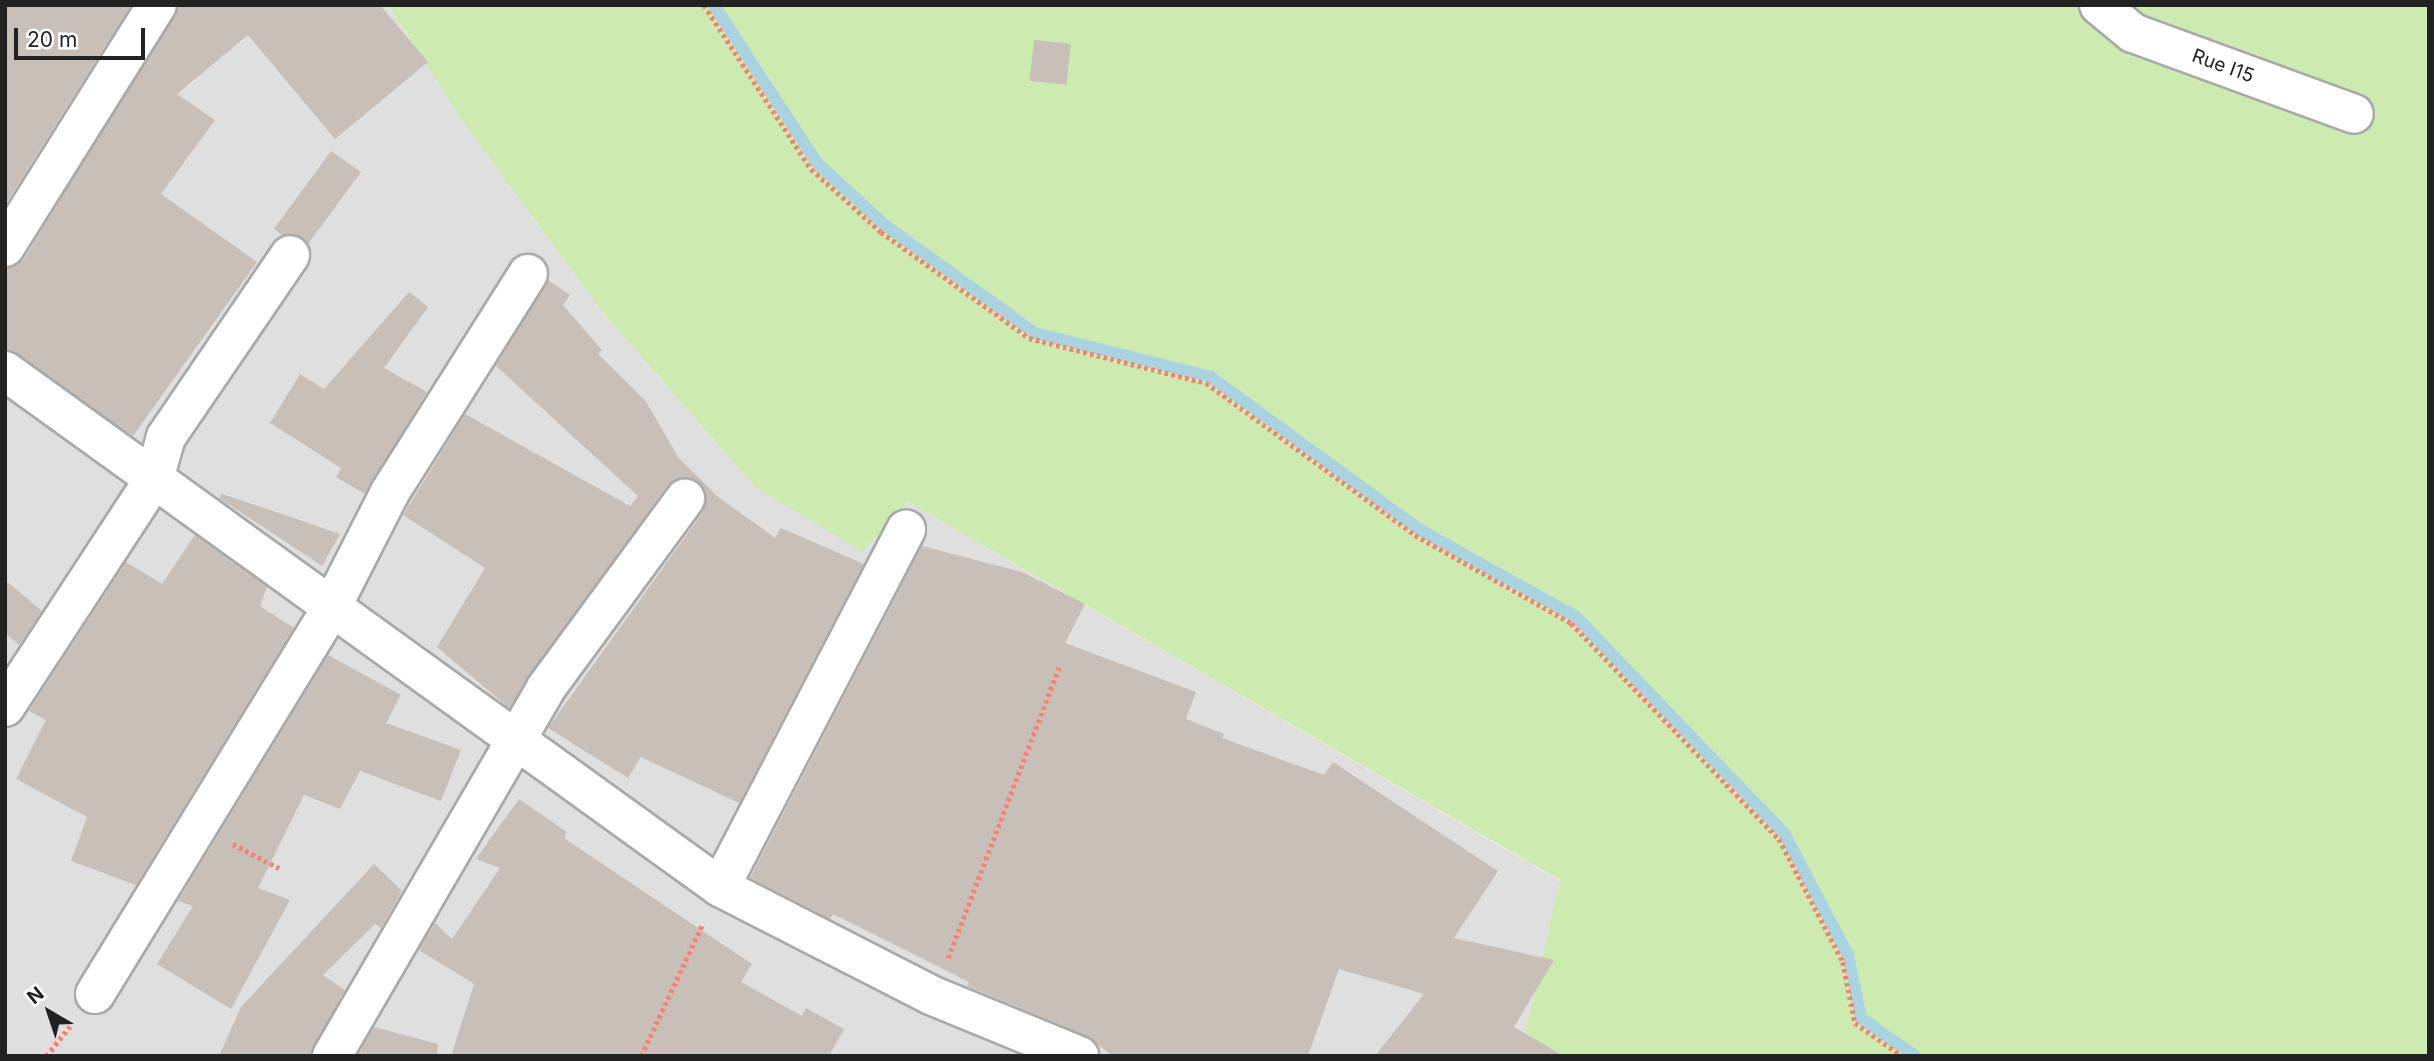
<!DOCTYPE html>
<style>
body{margin:0}
#map{position:relative;width:2434px;height:1061px;overflow:hidden;background:#f2efe9;font-family:Inter,sans-serif}
div>[style]{position:absolute}
[style*='--x']{left:calc(var(--x)*1px);top:calc(var(--y)*1px);width:calc(var(--w)*1px);rotate:calc(var(--a)*1deg)}
.residential>*{inset:0;background:#e0dfdf}
.grass>*{inset:0;background:#cdebb0}
.stream>*{height:12px;margin:-6px;padding:0 6px;transform-origin:6px;border-radius:6px;background:#aad3df}
.building>*{inset:0;background:#c7bfb8;transform-origin:0 0}
.path>*{height:4.5px;margin-top:-2.25px;transform-origin:0;background:repeating-linear-gradient(90deg,#fa8072 0 3.5px,transparent 0 7px)}
.roads{filter:drop-shadow(2px 0 #a9a9a9) drop-shadow(-2px 0 #a9a9a9) drop-shadow(0 2px #a9a9a9) drop-shadow(0 -2px #a9a9a9)}
.street>*{height:38px;margin:-19px;padding:0 19px;transform-origin:19px;border-radius:19px;background:#fff}
span{translate:-50% -50%;white-space:nowrap;text-align:center;line-height:1.15;-webkit-text-stroke:5px #fff;paint-order:stroke}
.street-label{font-size:19px;color:#222}
.frame{position:absolute;inset:0;border:7px solid #222;pointer-events:none}
.north{position:absolute;left:14px;top:977px;width:70px;height:70px;-webkit-text-stroke:5px #fff;paint-order:stroke;rotate:321deg;font-size:19px;font-weight:700;line-height:28px;text-align:center;color:#222}
.north::after{content:'';display:block;margin:auto;width:24px;height:32px;background:#222;clip-path:polygon(50% 0,100% 100%,50% 72%,0 100%)}
.scale{position:absolute;left:14px;top:28px;width:131px;height:32px;box-sizing:border-box;border:4px solid #222;border-top:0;padding-left:9px;font-size:21px;line-height:24px;white-space:nowrap;color:#222;-webkit-text-stroke:5px #fff;paint-order:stroke}
</style>
<div id="map">
<div class="residential">
<div style="clip-path:polygon(5px 5px,388px 5px,461px 119px,603px 313px,754px 486px,908px 502px,1560px 881px,1524px 1039px,1508px 1056px,5px 1056px)"></div>
</div>
<div class="grass">
<div style="clip-path:polygon(388px 5px,2429px 5px,2429px 1056px,1508px 1056px,1524px 1038px,1560px 880px,908px 502px,862px 552px,754px 486px,603px 313px,461px 119px)"></div>
</div>
<div class="stream">
<div style="--x:714;--y:5;--w:189;--a:56.9"></div>
<div style="--x:817;--y:163;--w:93;--a:42.4"></div>
<div style="--x:886;--y:226;--w:183;--a:35.7"></div>
<div style="--x:1035;--y:333;--w:181;--a:14"></div>
<div style="--x:1211;--y:377;--w:259;--a:36.2"></div>
<div style="--x:1420;--y:530;--w:179;--a:29.1"></div>
<div style="--x:1576;--y:617;--w:300;--a:46.1"></div>
<div style="--x:1784;--y:833;--w:138;--a:62.3"></div>
<div style="--x:1848;--y:955;--w:64;--a:78.3"></div>
<div style="--x:1861;--y:1018;--w:66;--a:35.1"></div>
</div>
<div class="building">
<div style="clip-path:polygon(5px 5px,131px 5px,5px 205px)"></div>
<div style="clip-path:polygon(179px 5px,380px 5px,428px 62px,335px 139px,248px 35px,177px 94px,215px 120px,161px 194px,257px 262px,133px 436px,5px 349px,5px 269px,24px 259px)"></div>
<div style="left:1034px;top:40px;width:37px;height:41px;rotate:6deg"></div>
<div style="clip-path:polygon(331px 151px,361px 172px,308px 244px,282px 235px,274px 229px)"></div>
<div style="clip-path:polygon(548px 280px,570px 295px,563px 305px,602px 350px,598px 354px,645px 400px,678px 457px,717px 496px,775px 538px,781px 528px,864px 564px,739px 803px,641px 757px,628px 778px,548px 728px,703px 512px,705px 491px,697px 481px,677px 479px,667px 486px,509px 708px,437px 647px,485px 568px,403px 515px,465px 414px,630px 506px,638px 496px,496px 366px)"></div>
<div style="clip-path:polygon(409px 292px,428px 307px,384px 368px,427px 392px,365px 494px,336px 477px,341px 468px,270px 423px,300px 374px,324px 389px)"></div>
<div style="clip-path:polygon(222px 494px,294px 518px,340px 534px,322px 566px,219px 498px)"></div>
<div style="clip-path:polygon(195px 535px,267px 587px,260px 606px,294px 628px,136px 885px,71px 861px,87px 817px,16px 779px,46px 720px,29px 711px,126px 562px,162px 584px)"></div>
<div style="clip-path:polygon(922px 546px,1022px 572px,1085px 604px,1065px 643px,1196px 692px,1186px 719px,1224px 734px,1222px 738px,1324px 775px,1333px 762px,1498px 871px,1454px 938px,1554px 960px,1514px 1027px,1564px 1056px,1375px 1056px,1424px 994px,1339px 969px,1308px 1056px,1113px 1056px,1087px 1036px,967px 986px,969px 982px,833px 914px,830px 919px,750px 878px)"></div>
<div style="clip-path:polygon(5px 580px,42px 611px,19px 645px,5px 633px)"></div>
<div style="clip-path:polygon(328px 655px,401px 695px,386px 723px,461px 750px,441px 801px,360px 771px,340px 809px,304px 795px,258px 888px,290px 900px,231px 1009px,157px 964px,193px 906px,178px 901px)"></div>
<div style="clip-path:polygon(519px 799px,567px 832px,564px 838px,752px 964px,741px 982px,802px 1016px,806px 1008px,844px 1029px,829px 1056px,451px 1056px,474px 984px,419px 950px,435px 923px,452px 939px,500px 868px,476px 859px)"></div>
<div style="clip-path:polygon(374px 864px,402px 891px,381px 928px,375px 924px,323px 975px,345px 990px,310px 1056px,219px 1056px,241px 1007px)"></div>
<div style="clip-path:polygon(374px 1027px,438px 1044px,437px 1056px,357px 1056px)"></div>
</div>
<div class="path">
<div style="--x:704;--y:5;--w:196;--a:56.9"></div>
<div style="--x:811;--y:169;--w:94;--a:42"></div>
<div style="--x:881;--y:232;--w:182;--a:35.6"></div>
<div style="--x:1029;--y:338;--w:183;--a:14.3"></div>
<div style="--x:1206;--y:383;--w:258;--a:36"></div>
<div style="--x:1415;--y:535;--w:179;--a:29.4"></div>
<div style="--x:1571;--y:623;--w:300;--a:46.1"></div>
<div style="--x:1779;--y:839;--w:139;--a:62.5"></div>
<div style="--x:1843;--y:962;--w:62;--a:78.9"></div>
<div style="--x:1855;--y:1023;--w:57;--a:35.1"></div>
<div style="--x:233;--y:844;--w:52;--a:27.6"></div>
<div style="--x:948;--y:958;--w:311;--a:-69.1"></div>
<div style="--x:46;--y:1056;--w:38;--a:-51"></div>
<div style="--x:641;--y:1056;--w:147;--a:-65"></div>
</div>
<div class="roads">
<div class="street">
<div style="--x:2099;--y:5;--w:44;--a:39.5"></div>
<div style="--x:2133;--y:33;--w:235;--a:20.1"></div>
<div style="--x:5;--y:247;--w:286;--a:-57.9"></div>
<div style="--x:5;--y:371;--w:882;--a:35.82"></div>
<div style="--x:720;--y:887;--w:239;--a:27.1"></div>
<div style="--x:933;--y:996;--w:158;--a:22.3"></div>
<div style="--x:5;--y:707;--w:272;--a:-56.8"></div>
<div style="--x:154;--y:479;--w:44;--a:-74.1"></div>
<div style="--x:166;--y:437;--w:220;--a:-55.7"></div>
<div style="--x:720;--y:887;--w:403;--a:-62.5"></div>
<div style="--x:95;--y:994;--w:450;--a:-58.5"></div>
<div style="--x:330;--y:610;--w:132;--a:-63"></div>
<div style="--x:390;--y:492;--w:258;--a:-57.7"></div>
<div style="--x:332;--y:1056;--w:426;--a:-59.8"></div>
<div style="--x:546;--y:688;--w:235;--a:-53.7"></div>
</div>
</div>
<div class="street-label">
<span style="left:2223px;top:66px;rotate:20deg">Rue I15</span>
</div>
<div class="frame"></div>
<div class="north">N</div>
<div class="scale">20 m</div>
</div>
